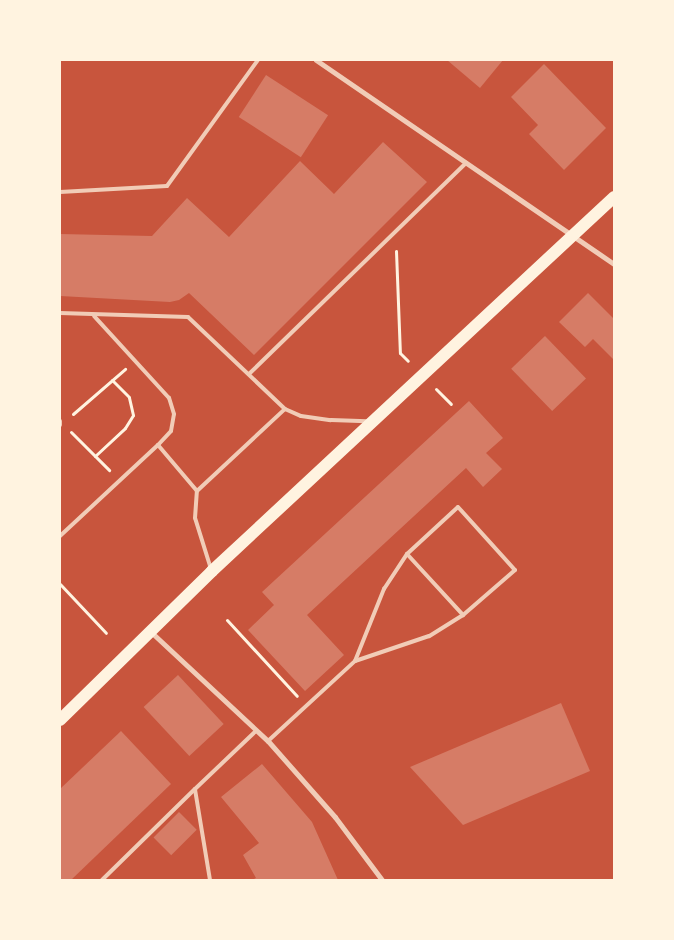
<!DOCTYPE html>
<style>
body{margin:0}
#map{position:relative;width:674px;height:940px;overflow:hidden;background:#c8553d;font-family:Lato,sans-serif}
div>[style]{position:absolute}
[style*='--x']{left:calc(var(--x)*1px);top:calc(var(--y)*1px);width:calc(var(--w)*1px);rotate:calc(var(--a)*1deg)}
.building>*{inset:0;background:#d67c66;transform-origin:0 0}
.path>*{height:3px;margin:-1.5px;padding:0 1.5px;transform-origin:1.5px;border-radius:1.5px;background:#fff3e0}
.service>*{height:4px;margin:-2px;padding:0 2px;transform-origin:2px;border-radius:2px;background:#f1ccb7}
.minor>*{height:5px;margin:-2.5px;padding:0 2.5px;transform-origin:2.5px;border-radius:2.5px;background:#f1ccb7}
.primary>*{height:12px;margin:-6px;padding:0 6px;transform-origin:6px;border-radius:6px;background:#fff3e0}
span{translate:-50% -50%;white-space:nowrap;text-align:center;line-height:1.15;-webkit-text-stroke:5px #fff3e0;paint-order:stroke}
.frame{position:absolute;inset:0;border:61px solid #fff3e0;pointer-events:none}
</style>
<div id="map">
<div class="building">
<div style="clip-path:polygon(447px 60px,503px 60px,480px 88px)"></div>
<div style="clip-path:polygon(544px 64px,606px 128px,564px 170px,529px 134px,538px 125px,511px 97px)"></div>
<div style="left:266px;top:75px;width:74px;height:50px;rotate:33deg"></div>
<div style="clip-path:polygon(383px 142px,427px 182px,254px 355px,189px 293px,179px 300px,170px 302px,60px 296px,60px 234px,152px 236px,187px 198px,229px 237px,300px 161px,334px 194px)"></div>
<div style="clip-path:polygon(588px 293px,614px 319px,614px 360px,593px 339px,585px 347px,559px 322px)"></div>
<div style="left:545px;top:336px;width:59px;height:47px;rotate:46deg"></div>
<div style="clip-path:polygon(469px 401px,503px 438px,486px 453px,502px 469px,483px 487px,466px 468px,307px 615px,344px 655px,305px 691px,248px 630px,274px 605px,262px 592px)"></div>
<div style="left:178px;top:675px;width:67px;height:47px;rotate:47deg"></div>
<div style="clip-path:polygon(561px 703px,590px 771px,463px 825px,410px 767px)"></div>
<div style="clip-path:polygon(121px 731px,171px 784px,71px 880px,60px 880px,60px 789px)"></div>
<div style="clip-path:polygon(262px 764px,312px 822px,338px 880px,252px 880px,256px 878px,243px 855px,259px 843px,221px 797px)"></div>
<div style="left:179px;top:812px;width:25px;height:36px;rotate:45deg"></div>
</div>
<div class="path">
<div style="--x:396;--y:251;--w:102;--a:87.8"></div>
<div style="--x:400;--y:353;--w:11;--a:45"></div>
<div style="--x:436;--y:389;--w:21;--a:45"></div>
<div style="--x:73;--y:414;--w:69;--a:-40.9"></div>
<div style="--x:71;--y:432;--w:54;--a:45"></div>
<div style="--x:95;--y:456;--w:41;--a:-43"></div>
<div style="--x:125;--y:428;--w:15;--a:-58"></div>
<div style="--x:133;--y:415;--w:18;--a:-103"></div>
<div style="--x:129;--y:397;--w:24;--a:-135"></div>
<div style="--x:60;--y:584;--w:67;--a:46.8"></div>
<div style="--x:227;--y:620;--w:103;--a:47.4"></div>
</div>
<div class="service">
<div style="--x:60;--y:192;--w:107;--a:-3.2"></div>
<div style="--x:167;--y:186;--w:155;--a:-54.2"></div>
<div style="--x:60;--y:313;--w:128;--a:1.8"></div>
<div style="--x:188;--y:317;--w:134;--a:43.5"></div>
<div style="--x:249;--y:374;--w:303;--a:-44.2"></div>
<div style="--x:60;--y:421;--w:4;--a:90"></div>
<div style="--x:158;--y:445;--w:60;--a:49.7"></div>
<div style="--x:60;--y:536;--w:134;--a:-42.9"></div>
<div style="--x:158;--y:445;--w:19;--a:-47"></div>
<div style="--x:171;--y:431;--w:17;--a:-80"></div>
<div style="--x:174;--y:414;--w:17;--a:-107"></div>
<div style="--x:169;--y:398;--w:111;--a:-132.4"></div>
<div style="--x:407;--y:554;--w:83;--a:47.4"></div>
<div style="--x:211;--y:569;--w:53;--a:-107.4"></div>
<div style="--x:195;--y:518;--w:27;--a:-86"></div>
<div style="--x:197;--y:491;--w:120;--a:-43"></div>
<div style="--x:285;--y:409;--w:17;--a:24"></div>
<div style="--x:301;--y:416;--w:30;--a:8"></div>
<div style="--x:331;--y:420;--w:36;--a:2"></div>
<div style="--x:268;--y:741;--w:118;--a:-42.6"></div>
<div style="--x:355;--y:661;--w:78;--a:-68.1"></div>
<div style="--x:384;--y:589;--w:42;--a:-56.7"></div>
<div style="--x:407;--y:554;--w:69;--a:-42.7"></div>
<div style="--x:458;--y:507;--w:85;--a:47.9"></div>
<div style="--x:515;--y:570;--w:69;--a:139.1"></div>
<div style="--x:463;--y:615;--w:40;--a:148"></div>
<div style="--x:429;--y:636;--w:78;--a:161.3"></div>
<div style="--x:102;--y:880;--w:130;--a:-44.4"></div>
<div style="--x:210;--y:880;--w:92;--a:-99.4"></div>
<div style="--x:195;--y:789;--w:84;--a:-43.6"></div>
</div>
<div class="minor">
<div style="--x:316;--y:60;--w:361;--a:34.4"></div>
<div style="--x:151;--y:632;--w:160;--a:43"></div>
<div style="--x:268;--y:741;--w:101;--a:48.6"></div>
<div style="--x:335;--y:817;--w:79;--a:53.3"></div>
</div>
<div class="primary">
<div style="--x:60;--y:720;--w:213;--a:-44.4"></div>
<div style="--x:212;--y:571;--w:549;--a:-42.93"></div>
</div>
<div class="frame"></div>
</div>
